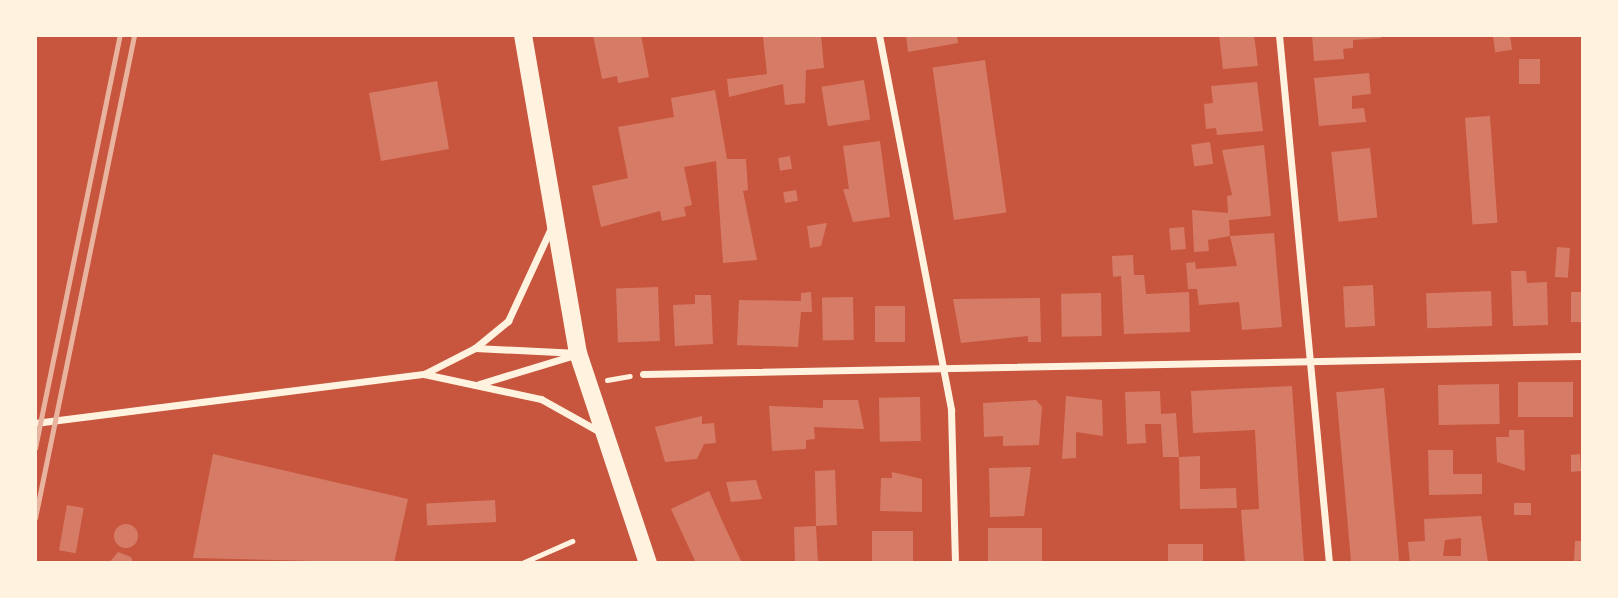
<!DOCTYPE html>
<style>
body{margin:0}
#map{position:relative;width:1618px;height:598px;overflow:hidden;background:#c8553d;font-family:"Source Sans 3",sans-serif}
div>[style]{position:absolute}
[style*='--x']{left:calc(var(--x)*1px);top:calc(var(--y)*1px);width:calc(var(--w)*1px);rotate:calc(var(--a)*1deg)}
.building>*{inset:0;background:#d67c66;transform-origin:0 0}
.round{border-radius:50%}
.path>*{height:4.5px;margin:-2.25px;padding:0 2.25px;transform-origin:2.25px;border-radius:2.25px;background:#fff3e0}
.service>*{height:5px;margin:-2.5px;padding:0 2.5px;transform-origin:2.5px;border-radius:2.5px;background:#fff3e0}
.minor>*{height:7px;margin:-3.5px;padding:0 3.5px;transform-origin:3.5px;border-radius:3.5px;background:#fff3e0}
.primary>*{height:18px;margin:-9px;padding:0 9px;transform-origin:9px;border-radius:9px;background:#fff3e0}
.rail>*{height:5px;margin:-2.5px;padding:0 2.5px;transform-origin:2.5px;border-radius:2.5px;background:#e9b49f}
span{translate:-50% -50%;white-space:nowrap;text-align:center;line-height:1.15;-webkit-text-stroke:5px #fff3e0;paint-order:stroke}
.frame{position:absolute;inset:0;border:37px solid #fff3e0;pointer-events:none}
</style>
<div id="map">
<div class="building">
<div style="clip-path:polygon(593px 35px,641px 35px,649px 77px,618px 83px,617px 76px,602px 79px)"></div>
<div style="clip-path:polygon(821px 35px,824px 68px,806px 70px,805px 103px,785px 105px,783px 84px,729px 97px,727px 79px,767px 74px,763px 37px)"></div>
<div style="clip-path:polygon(906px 35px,957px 35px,958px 43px,908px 52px)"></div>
<div style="clip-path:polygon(1219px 35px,1254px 35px,1258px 66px,1223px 69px)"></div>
<div style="clip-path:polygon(1312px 35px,1381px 35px,1381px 38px,1353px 40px,1353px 48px,1343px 49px,1344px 59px,1314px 61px)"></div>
<div style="left:1510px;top:35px;width:15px;height:17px;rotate:82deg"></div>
<div style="left:1540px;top:59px;width:25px;height:21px;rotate:90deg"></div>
<div style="left:985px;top:60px;width:154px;height:53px;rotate:82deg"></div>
<div style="clip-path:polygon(1369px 73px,1371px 94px,1352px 96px,1352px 109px,1364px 108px,1366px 122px,1319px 126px,1314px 78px)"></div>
<div style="left:864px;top:80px;width:40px;height:43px;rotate:81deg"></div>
<div style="left:437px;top:81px;width:69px;height:69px;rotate:80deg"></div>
<div style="clip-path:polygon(1257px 82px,1263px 131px,1217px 135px,1216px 128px,1206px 129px,1204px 104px,1213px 103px,1211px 86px)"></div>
<div style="clip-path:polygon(715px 90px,727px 159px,746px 159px,748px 190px,743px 191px,757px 260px,723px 263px,716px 161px,684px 167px,692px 205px,684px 207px,686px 216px,662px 221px,660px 211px,601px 227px,592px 186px,628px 178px,618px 127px,674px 117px,671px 98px)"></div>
<div style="left:1490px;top:116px;width:107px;height:25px;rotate:86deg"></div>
<div style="clip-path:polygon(880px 141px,890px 217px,853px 222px,843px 189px,849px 189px,843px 146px)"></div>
<div style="left:1210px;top:142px;width:22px;height:19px;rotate:82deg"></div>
<div style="clip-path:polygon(1264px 145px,1271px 216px,1229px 220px,1230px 236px,1208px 240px,1209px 251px,1194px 252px,1192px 210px,1228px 213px,1227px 196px,1232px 195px,1222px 150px)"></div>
<div style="left:1370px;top:148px;width:70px;height:39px;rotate:84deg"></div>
<div style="left:790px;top:156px;width:13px;height:12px;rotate:81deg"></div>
<div style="left:796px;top:190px;width:11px;height:13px;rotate:80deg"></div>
<div style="clip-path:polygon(827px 223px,821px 246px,810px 248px,807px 226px)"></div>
<div style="left:1184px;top:227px;width:22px;height:15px;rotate:85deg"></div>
<div style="clip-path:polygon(1274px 233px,1282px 327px,1242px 330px,1239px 302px,1199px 305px,1197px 289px,1188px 289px,1186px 263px,1195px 262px,1196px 269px,1237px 266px,1230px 236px)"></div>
<div style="left:1557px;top:247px;width:13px;height:30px;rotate:4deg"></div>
<div style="clip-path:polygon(1133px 255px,1134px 275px,1144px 275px,1146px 294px,1189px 292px,1190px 332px,1124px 334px,1121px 276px,1113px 277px,1112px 256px)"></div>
<div style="clip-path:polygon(1511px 271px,1526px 271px,1527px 283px,1547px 282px,1548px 325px,1513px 326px)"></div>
<div style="left:1373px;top:285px;width:41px;height:30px;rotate:87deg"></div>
<div style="left:658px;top:287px;width:54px;height:42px;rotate:88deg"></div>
<div style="left:1491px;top:291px;width:35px;height:65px;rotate:88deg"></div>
<div style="clip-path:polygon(811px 292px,812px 312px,801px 312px,798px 347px,737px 345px,739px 300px,801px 301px,801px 293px)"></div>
<div style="left:1571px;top:292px;width:12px;height:30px"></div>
<div style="left:1101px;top:293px;width:43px;height:40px;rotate:89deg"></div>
<div style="clip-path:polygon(695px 295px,711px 295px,713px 344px,675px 346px,673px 305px,695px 304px)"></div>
<div style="left:853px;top:297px;width:43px;height:31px;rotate:89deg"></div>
<div style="clip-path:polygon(1040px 298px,1041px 342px,1028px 342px,1028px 336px,961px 343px,953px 299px)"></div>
<div style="left:875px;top:306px;width:30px;height:36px"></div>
<div style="left:1518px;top:382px;width:55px;height:35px"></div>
<div style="left:1499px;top:384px;width:40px;height:61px;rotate:89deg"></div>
<div style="clip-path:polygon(1292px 386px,1304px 563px,1245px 563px,1241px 510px,1259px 509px,1255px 430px,1193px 433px,1191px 391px)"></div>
<div style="left:1384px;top:388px;width:176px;height:48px;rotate:85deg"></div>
<div style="clip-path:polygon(1160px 391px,1161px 414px,1176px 413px,1179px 457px,1163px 457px,1161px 424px,1145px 424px,1146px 443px,1127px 444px,1125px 392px)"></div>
<div style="clip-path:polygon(1066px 396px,1102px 400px,1103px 436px,1076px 432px,1076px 458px,1062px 459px)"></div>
<div style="left:920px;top:397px;width:44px;height:41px;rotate:89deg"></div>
<div style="clip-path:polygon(823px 400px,858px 400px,864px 429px,814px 427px,815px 439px,806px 440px,806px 449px,772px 451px,769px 406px,823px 408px)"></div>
<div style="clip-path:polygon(1036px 400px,1042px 407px,1039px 445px,1003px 446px,1003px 436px,984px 437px,983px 403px)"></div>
<div style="clip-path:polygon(702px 416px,702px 424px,714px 423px,716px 443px,704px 444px,697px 459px,665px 462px,655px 427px)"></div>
<div style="clip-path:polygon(1509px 430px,1524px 430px,1525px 471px,1497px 462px,1496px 437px,1509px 437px)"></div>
<div style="clip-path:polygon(1428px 450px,1453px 450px,1453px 474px,1482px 474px,1482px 494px,1429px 495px)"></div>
<div style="clip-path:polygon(213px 454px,408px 499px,394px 563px,193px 558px)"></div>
<div style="clip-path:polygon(1580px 454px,1581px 471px,1571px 472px,1571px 455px)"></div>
<div style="clip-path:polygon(1200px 456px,1200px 489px,1236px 488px,1237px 508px,1180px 509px,1179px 457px)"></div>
<div style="clip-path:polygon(1031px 467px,1024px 516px,990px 517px,989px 468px)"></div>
<div style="clip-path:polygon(835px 470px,837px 525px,816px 526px,818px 563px,795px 563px,794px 527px,816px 526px,815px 471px)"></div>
<div style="clip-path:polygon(892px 472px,922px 479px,922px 512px,880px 511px,881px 478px,892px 478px)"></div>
<div style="clip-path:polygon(756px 480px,762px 499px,731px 502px,726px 482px)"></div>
<div style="clip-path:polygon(709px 491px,725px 527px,742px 563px,696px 563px,671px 509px)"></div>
<div style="left:495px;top:500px;width:22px;height:69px;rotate:87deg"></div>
<div style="left:1514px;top:503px;width:17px;height:12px"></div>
<div style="left:67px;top:505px;width:17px;height:46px;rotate:10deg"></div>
<div style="clip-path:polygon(evenodd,1481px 516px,1488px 563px,1410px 563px,1408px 542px,1425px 541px,1424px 519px,1481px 516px,1461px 538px,1461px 556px,1443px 556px,1445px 540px,1461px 538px)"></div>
<div class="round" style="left:114px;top:524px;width:24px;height:24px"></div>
<div style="left:988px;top:528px;width:54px;height:35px"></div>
<div style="left:913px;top:531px;width:32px;height:41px;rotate:90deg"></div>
<div style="clip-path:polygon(1575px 541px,1583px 541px,1583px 560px,1574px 561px)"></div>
<div style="left:1203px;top:544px;width:19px;height:35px;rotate:90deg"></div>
<div style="clip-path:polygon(118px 552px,131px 557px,133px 563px,109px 563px)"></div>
</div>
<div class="path">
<div style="--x:607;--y:380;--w:23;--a:-10"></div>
</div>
<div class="service">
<div style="--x:522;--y:563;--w:55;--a:-23.7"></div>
</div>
<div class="minor">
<div style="--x:879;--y:35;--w:382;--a:79.1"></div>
<div style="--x:951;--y:410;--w:153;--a:88.5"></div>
<div style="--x:1279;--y:35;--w:530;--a:84.59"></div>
<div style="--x:475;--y:348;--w:103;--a:2.8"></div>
<div style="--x:424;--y:374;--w:57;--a:-27"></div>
<div style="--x:475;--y:348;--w:43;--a:-39.3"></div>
<div style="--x:508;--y:321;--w:102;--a:-65.2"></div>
<div style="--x:643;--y:374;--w:940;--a:-1.1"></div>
<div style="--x:479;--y:384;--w:103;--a:-16.9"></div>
<div style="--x:35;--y:423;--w:392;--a:-7.2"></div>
<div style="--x:424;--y:374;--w:120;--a:12.1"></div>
<div style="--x:541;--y:399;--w:68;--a:29.2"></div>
</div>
<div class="primary">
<div style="--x:523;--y:35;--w:323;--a:80.2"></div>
<div style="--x:578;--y:353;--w:221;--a:71.6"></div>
</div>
<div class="rail">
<div style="--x:35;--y:448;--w:422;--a:-78.4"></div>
<div style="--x:35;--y:518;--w:493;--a:-78.4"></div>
</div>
<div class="frame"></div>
</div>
